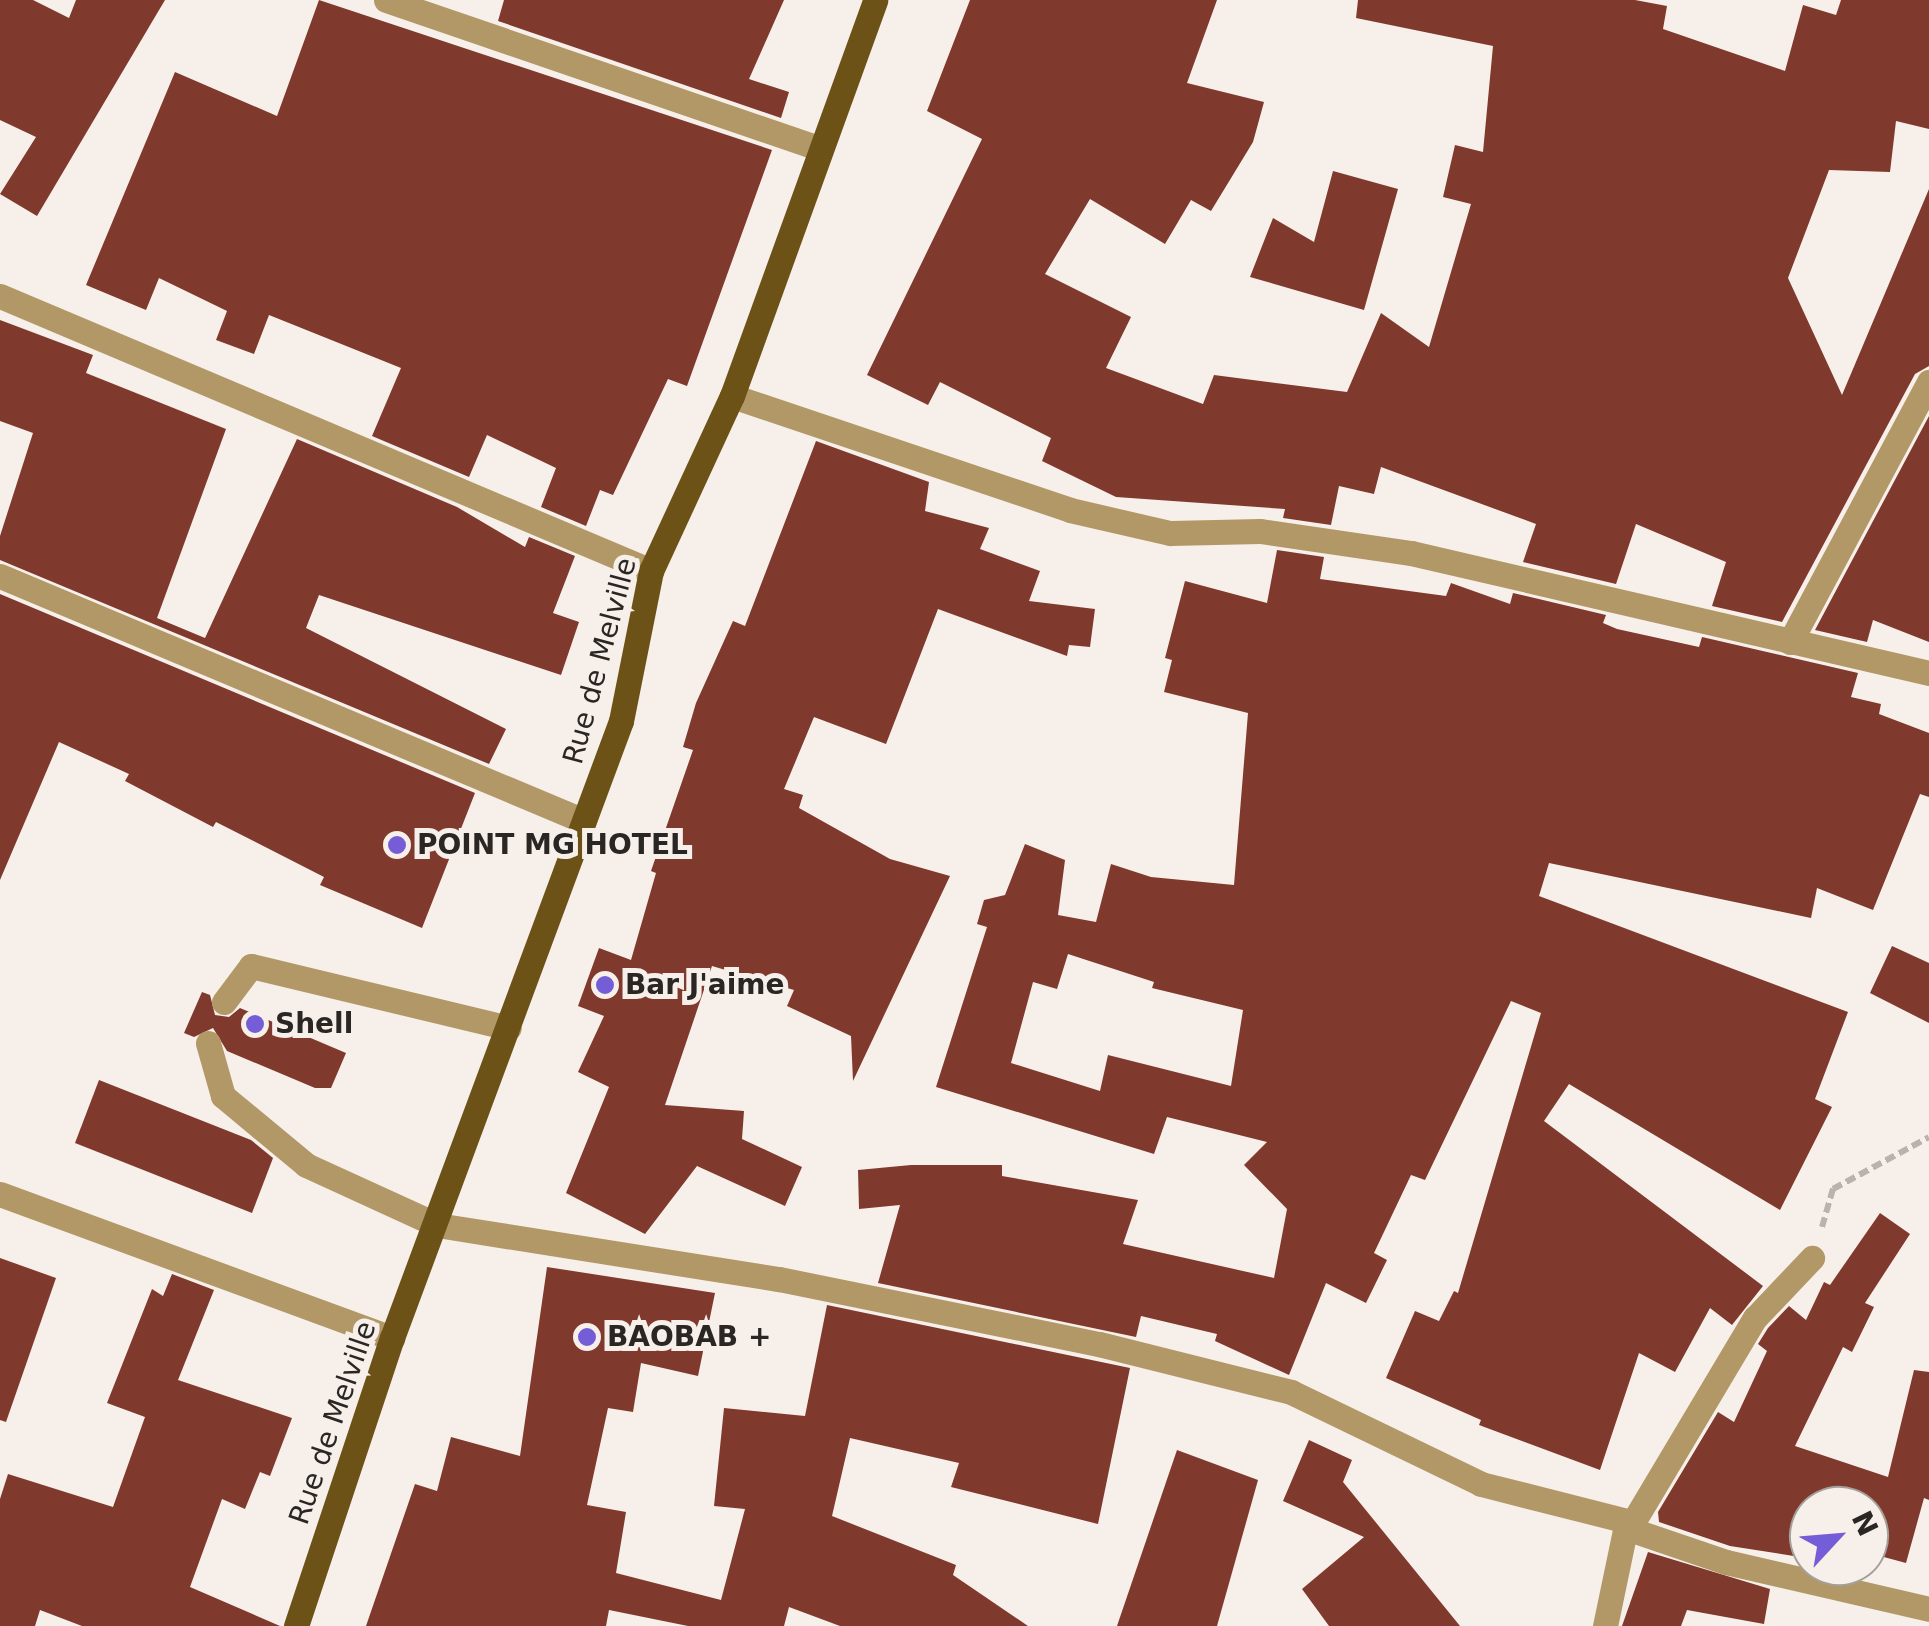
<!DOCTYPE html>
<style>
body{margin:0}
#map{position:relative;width:1929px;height:1626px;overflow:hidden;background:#f7efe9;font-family:"DejaVu Sans",sans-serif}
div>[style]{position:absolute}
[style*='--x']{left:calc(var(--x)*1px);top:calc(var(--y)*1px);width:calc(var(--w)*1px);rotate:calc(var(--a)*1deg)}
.building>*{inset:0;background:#80392d}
.path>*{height:6px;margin-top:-3px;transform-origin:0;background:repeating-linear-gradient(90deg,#b9b2ad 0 10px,transparent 0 15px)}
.service>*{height:25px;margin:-12.5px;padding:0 12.5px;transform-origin:12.5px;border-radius:12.5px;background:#b29867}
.minor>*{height:25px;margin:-12.5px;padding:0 12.5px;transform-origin:12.5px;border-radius:12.5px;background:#b29867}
.primary>*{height:25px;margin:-12.5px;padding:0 12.5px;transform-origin:12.5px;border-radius:12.5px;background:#6d5217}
.dots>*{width:28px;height:28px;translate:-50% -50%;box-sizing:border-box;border:5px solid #f7efe9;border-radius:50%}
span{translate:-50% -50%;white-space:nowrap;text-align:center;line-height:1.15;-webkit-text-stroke:10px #f7efe9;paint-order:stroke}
.street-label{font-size:28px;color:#292624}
.poi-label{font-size:28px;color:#292624;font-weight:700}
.left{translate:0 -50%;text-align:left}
.north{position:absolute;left:1789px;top:1486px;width:100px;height:100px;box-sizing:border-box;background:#f7efe9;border:2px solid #a59f9a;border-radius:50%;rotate:64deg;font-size:28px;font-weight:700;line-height:40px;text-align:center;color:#292624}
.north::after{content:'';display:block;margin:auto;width:35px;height:45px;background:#755dd8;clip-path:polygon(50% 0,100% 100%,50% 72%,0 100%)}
</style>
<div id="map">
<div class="building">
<div style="clip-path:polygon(0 0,33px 0,69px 18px,76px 0,165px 0,37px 216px,0 194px,36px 137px,0 120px)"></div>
<div style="clip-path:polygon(319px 0,772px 150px,687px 386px,668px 379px,613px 495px,600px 490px,586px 526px,541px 507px,556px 468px,487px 435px,469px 477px,372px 436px,401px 368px,269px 315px,254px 354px,216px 340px,227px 311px,159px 278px,146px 310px,86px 285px,175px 72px,277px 116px)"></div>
<div style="clip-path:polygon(504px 0,784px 0,749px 79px,789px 92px,781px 118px,498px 21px)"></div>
<div style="clip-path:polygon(970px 0,1217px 0,1187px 83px,1264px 102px,1253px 142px,1211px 211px,1191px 200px,1165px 244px,1090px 199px,1045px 274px,1131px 317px,1106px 368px,1203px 404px,1214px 375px,1347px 392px,1381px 313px,1429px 347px,1471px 204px,1443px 197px,1455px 145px,1483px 152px,1493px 46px,1356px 18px,1358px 0,1635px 0,1667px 6px,1663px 29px,1785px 71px,1803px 5px,1836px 15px,1841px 0,1929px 0,1929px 129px,1896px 121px,1890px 172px,1829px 170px,1788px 278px,1842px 395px,1929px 189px,1929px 366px,1915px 374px,1782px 622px,1712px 606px,1726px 562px,1636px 524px,1616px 584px,1523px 562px,1536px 524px,1381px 467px,1374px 494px,1339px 486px,1331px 525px,1283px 518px,1285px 509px,1116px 497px,1042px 461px,1051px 438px,940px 382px,928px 405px,867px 375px,982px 139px,927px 111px)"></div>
<div style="clip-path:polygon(1333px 171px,1398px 189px,1364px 310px,1250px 277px,1273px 218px,1314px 242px)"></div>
<div style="clip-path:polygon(0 320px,93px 355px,86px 373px,226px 429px,157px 618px,205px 638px,297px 439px,457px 507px,525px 547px,529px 537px,575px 556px,553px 613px,579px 622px,561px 675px,319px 595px,306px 628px,506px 729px,489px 764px,0 560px,0 536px,33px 433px,0 421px)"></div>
<div style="clip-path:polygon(1929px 416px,1929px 642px,1873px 620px,1867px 642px,1815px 630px)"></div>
<div style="clip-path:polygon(816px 441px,929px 482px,925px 511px,989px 528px,980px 549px,1040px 571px,1029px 601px,1095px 609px,1090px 647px,1069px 645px,1067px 656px,938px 609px,886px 744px,814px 717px,784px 789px,803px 795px,799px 808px,890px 859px,950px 876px,853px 1081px,851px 1036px,787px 1006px,794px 990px,712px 966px,665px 1105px,744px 1111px,742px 1139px,802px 1167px,785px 1206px,697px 1166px,645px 1234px,566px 1193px,609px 1087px,578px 1072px,604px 1016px,578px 1006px,599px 948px,631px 960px,656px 873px,651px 871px,693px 750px,683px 747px,696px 703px,733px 621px,745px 626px)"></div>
<div style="clip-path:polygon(evenodd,1277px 550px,1324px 557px,1320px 579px,1446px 596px,1451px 583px,1510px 604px,1513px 593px,1606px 615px,1603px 623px,1617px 629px,1699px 647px,1702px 637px,1858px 673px,1851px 697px,1881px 704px,1879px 714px,1929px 733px,1929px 797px,1920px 794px,1873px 910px,1817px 888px,1811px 918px,1549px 863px,1539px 896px,1848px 1012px,1815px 1099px,1832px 1107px,1780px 1210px,1569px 1084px,1544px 1121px,1763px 1286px,1732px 1325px,1710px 1308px,1675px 1372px,1639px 1353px,1600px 1470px,1479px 1425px,1481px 1420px,1386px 1378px,1415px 1311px,1439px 1321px,1454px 1291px,1458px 1293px,1541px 1013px,1511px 1001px,1425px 1180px,1411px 1175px,1374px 1253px,1387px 1260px,1366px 1303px,1326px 1283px,1289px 1375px,1215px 1341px,1217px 1334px,1141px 1316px,1136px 1337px,878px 1283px,900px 1205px,859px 1209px,858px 1170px,911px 1165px,1002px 1165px,1002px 1176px,1138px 1200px,1123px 1244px,1274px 1278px,1287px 1209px,1244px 1165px,1267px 1142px,1167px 1117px,1154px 1154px,936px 1087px,987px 927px,977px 924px,984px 900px,1005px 895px,1025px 844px,1065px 860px,1058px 915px,1096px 922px,1111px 864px,1151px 877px,1234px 885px,1248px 713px,1164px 692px,1172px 660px,1165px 658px,1185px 581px,1267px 603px,1277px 550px,1068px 954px,1154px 982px,1152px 988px,1243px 1010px,1231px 1086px,1108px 1055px,1100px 1091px,1011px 1063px,1033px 982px,1057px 989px,1068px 954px)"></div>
<div style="clip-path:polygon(0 594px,475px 793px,422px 928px,320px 885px,324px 877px,216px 822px,213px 827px,125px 781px,129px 774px,59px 742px,0 880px)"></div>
<div style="clip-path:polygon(1892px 946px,1929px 963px,1929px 1023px,1870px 993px)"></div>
<div style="clip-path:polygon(202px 992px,210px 995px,215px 1015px,229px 1017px,240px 1008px,346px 1053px,331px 1088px,315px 1088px,227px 1051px,213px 1028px,194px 1037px,184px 1033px)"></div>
<div style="clip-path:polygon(99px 1080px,251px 1140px,273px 1158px,252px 1213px,75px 1143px)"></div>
<div style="clip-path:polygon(1880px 1213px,1910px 1234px,1865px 1303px,1874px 1307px,1852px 1352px,1843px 1347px,1795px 1446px,1888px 1477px,1914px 1370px,1929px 1372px,1929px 1500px,1924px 1498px,1906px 1563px,1869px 1553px,1869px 1506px,1809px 1506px,1800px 1557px,1730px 1546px,1659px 1522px,1658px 1512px,1718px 1412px,1734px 1422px,1767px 1351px,1758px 1344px,1768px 1328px,1789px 1306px,1806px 1320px,1824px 1282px,1830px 1285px)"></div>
<div style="clip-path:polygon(0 1258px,56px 1278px,6px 1422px,0 1420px)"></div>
<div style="clip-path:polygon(547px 1267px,715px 1293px,698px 1376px,641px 1363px,633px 1412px,608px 1408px,587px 1505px,626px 1512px,616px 1573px,721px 1600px,745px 1509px,714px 1506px,724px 1408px,805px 1416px,827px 1305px,1130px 1368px,1098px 1524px,951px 1487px,959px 1463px,850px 1438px,832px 1516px,956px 1565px,953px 1575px,1028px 1626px,840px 1626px,789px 1607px,784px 1626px,688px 1626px,609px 1610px,606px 1626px,366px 1626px,415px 1484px,437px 1491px,451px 1437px,520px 1456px)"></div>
<div style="clip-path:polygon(172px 1274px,214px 1290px,178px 1380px,292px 1418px,270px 1476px,260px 1472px,245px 1509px,222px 1499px,190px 1587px,280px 1626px,82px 1626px,40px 1610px,35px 1626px,0 1626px,0 1499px,8px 1474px,113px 1507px,145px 1417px,107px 1403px,152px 1289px,163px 1296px)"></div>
<div style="clip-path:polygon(1309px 1440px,1352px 1460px,1343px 1482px,1460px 1626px,1329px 1626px,1302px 1589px,1364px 1537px,1283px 1501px)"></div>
<div style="clip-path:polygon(1177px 1450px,1258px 1480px,1217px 1626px,1117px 1626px)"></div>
<div style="clip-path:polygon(1648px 1552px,1770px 1589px,1764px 1624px,1687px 1610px,1681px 1626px,1622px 1626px)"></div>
</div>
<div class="path">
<div style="--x:1822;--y:1227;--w:40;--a:-74"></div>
<div style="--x:1833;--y:1189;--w:109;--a:-28.4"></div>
</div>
<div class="service">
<div style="--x:224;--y:1002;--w:45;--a:-53.1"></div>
<div style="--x:251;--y:966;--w:265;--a:13.5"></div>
<div style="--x:208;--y:1043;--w:55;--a:74.2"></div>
<div style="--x:223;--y:1096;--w:108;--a:39.7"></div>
<div style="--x:306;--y:1165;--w:144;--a:24.6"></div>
</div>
<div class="minor">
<div style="--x:386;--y:0;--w:459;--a:18.9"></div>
<div style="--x:0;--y:296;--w:707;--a:22.9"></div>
<div style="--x:732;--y:396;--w:357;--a:18.6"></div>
<div style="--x:1070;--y:510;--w:103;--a:13"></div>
<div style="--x:1170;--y:533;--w:90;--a:-1.3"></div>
<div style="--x:1260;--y:531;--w:153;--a:8.3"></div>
<div style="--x:1411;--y:553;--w:532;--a:13.04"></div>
<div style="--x:0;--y:576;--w:633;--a:22.76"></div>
<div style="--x:1790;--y:642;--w:295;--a:-61.9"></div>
<div style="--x:0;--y:1194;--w:418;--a:20.2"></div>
<div style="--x:437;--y:1225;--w:346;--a:9"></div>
<div style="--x:779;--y:1279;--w:327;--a:11.5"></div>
<div style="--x:1099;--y:1344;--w:198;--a:14"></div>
<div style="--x:1291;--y:1392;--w:211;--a:25.8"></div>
<div style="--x:1481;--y:1484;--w:151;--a:14.2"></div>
<div style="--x:1627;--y:1521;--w:8;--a:76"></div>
<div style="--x:1629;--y:1529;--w:102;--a:18.8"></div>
<div style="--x:1726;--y:1562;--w:208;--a:13"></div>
<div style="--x:1629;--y:1529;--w:246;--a:-59.2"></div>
<div style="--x:1755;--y:1318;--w:83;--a:-46.5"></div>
<div style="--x:1605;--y:1626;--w:107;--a:-78.2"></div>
</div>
<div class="primary">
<div style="--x:296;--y:1626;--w:304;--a:-71.6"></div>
<div style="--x:392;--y:1338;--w:658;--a:-69.64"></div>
<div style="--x:621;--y:721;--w:153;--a:-78.7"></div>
<div style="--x:651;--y:571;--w:193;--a:-65.2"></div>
<div style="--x:732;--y:396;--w:421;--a:-70.1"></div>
</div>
<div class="dots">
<div style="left:397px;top:845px;background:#755dd8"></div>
<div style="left:605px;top:985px;background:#755dd8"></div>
<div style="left:255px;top:1024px;background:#755dd8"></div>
<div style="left:587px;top:1337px;background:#755dd8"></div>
</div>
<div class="street-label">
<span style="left:600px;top:661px;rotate:-75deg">Rue de Melville</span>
<span style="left:333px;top:1423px;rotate:-71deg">Rue de Melville</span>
</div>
<div class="poi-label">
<span class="left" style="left:417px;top:845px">POINT MG HOTEL</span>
<span class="left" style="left:625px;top:985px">Bar J'aime</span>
<span class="left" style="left:275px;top:1024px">Shell</span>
<span class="left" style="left:607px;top:1337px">BAOBAB +</span>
</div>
<div class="north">N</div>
</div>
